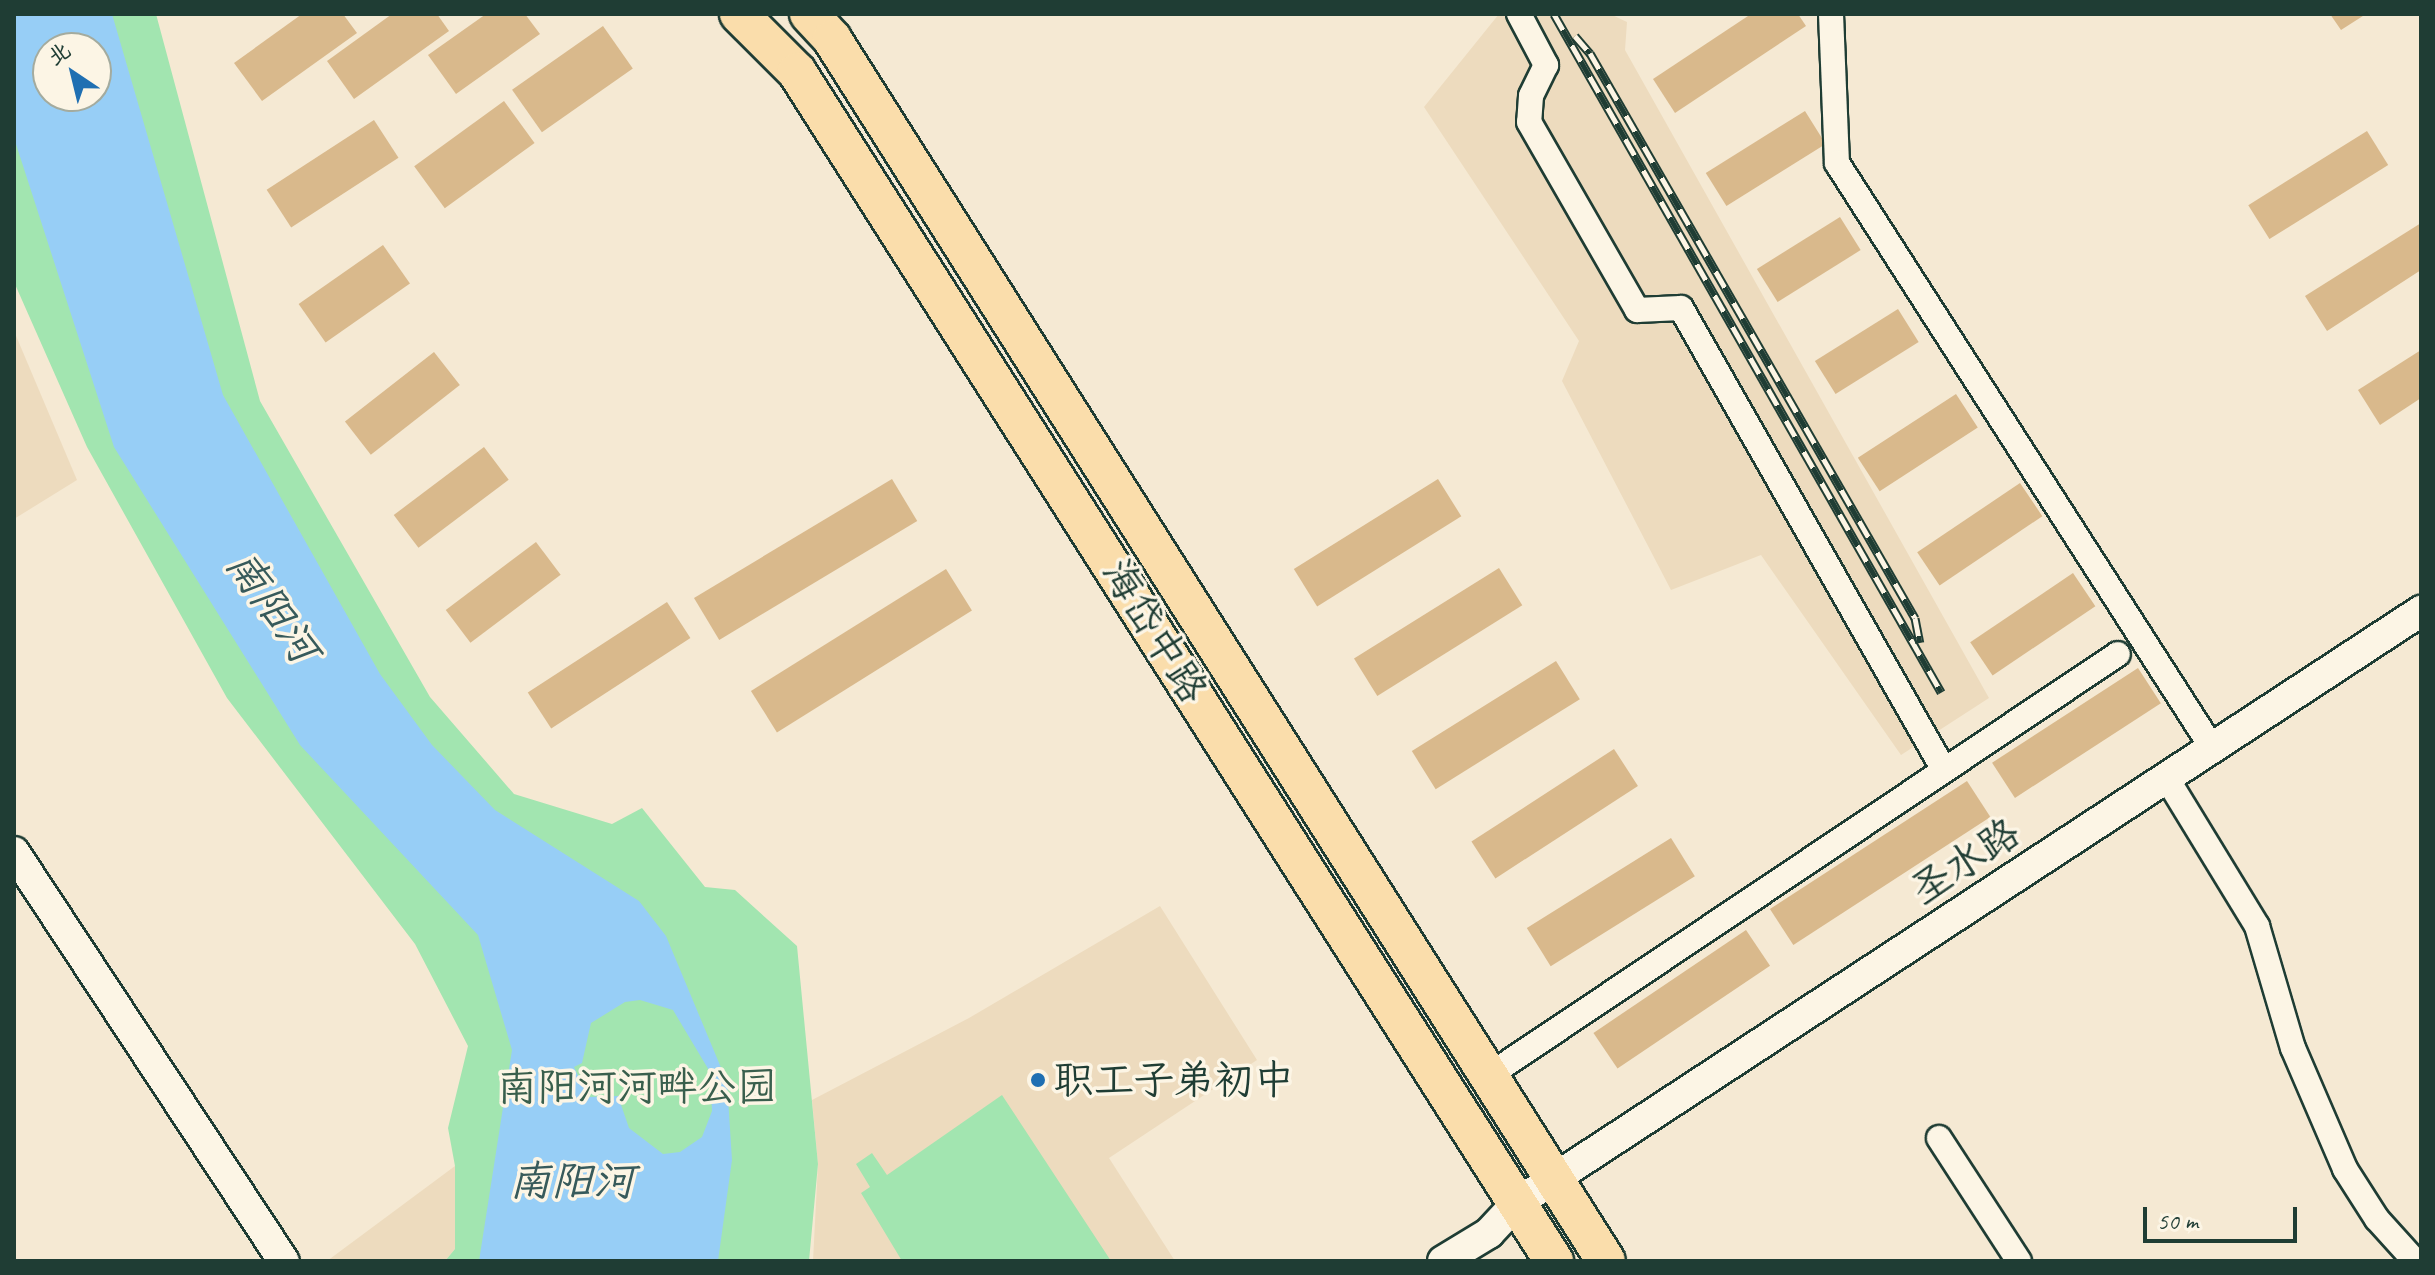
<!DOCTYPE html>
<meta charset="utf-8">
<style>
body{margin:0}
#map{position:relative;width:2435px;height:1275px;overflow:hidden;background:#f5e9d3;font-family:Caveat,"LXGW WenKai TC",sans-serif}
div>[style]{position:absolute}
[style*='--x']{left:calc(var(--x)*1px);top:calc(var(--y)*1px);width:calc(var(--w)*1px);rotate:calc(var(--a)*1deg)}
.built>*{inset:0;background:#eddbbe}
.green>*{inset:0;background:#a2e5b0}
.water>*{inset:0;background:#97cef6}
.building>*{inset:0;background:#d9b98c;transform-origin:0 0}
.roads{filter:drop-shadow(2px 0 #1f3d34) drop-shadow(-2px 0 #1f3d34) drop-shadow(0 2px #1f3d34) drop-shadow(0 -2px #1f3d34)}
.minor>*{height:24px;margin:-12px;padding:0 12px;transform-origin:12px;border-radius:12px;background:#fcf5e5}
.tertiary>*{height:30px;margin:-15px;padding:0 15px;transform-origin:15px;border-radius:15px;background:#fcf5e5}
.primary>*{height:38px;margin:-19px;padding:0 19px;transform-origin:19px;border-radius:19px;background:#faddab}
.rail>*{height:9px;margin-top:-4.5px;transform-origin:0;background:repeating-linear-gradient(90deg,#fcf5e5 0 18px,#1f3d34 0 36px);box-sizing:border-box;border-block:2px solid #1f3d34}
.dots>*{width:22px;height:22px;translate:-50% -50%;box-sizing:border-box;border:4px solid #fcf5e5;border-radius:50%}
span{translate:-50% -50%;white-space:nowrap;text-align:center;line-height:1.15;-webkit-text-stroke:7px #fcf5e5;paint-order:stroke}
.street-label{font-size:40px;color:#1f3d34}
.poi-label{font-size:40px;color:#1f3d34}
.left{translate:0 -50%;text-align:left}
.park-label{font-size:40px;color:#395f4d}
.water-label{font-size:42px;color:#375a5b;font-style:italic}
.frame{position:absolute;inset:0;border:16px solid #1f3d34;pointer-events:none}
.north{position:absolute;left:32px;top:32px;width:80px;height:80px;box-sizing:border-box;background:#fcf5e5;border:2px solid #a4ab9e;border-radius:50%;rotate:325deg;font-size:22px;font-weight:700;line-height:32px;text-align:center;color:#1f3d34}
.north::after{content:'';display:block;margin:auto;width:28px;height:36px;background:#1f6fb2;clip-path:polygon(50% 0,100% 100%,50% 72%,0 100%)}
.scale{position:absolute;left:2143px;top:1207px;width:154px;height:36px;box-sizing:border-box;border:4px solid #1f3d34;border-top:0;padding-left:10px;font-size:24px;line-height:28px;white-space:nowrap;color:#1f3d34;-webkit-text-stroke:6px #fcf5e5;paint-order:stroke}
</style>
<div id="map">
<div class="built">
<div style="clip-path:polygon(1499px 14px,1610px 14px,1627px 22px,1625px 50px,1989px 698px,1901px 755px,1761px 555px,1671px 590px,1562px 381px,1579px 341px,1424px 107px)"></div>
<div style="clip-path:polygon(14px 331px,77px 480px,14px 519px)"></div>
<div style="clip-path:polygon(1160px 906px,1257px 1060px,1109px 1158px,1175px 1261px,813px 1261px,818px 1164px,812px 1100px,969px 1018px)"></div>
<div style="clip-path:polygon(455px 1166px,455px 1249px,445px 1261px,327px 1261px)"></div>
</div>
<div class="green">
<div style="clip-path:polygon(evenodd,14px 14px,156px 14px,260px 401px,430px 697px,514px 794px,612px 824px,642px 808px,705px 887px,735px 890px,797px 946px,818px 1164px,809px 1261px,445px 1261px,455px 1249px,455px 1166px,448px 1128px,468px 1046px,415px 944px,227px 698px,87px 447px,14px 282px,14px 14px,48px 48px,96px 48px,96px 96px,48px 96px,48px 48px)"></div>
<div style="clip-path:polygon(1002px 1095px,1111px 1261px,902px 1261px,861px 1193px,870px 1187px,856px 1164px,872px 1153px,887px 1175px)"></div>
</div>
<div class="water">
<div style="clip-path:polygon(evenodd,14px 14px,112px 14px,223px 395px,380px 674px,432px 745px,495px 810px,639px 901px,666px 936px,727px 1082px,732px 1160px,718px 1261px,479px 1261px,512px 1050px,478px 935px,300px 745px,114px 447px,14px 138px,14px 14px,48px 48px,96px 48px,96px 96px,48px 96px,48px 48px,14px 14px,640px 1000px,673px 1010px,710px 1072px,712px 1111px,702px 1137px,680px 1152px,663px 1154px,629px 1128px,618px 1096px,588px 1097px,574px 1067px,582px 1063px,591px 1023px,625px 1002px,640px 1000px)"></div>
</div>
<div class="building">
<div style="clip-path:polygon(302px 14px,343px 14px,357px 33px,262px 101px,234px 63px)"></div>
<div style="clip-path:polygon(392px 14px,437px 14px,449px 31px,354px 99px,327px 61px)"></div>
<div style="clip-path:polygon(486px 14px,525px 14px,540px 34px,456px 94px,428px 55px)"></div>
<div style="clip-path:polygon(1751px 14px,1798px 14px,1806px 26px,1675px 113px,1653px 79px)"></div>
<div style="clip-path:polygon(2330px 14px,2366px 14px,2341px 30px)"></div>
<div style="left:603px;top:26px;width:52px;height:111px;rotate:55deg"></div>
<div style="left:504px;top:101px;width:52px;height:111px;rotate:54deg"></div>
<div style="left:1805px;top:111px;width:39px;height:117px;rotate:58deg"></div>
<div style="left:374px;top:120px;width:45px;height:128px;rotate:57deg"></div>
<div style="left:2367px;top:131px;width:40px;height:140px;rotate:58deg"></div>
<div style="left:1840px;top:217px;width:39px;height:98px;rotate:58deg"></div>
<div style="clip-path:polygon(2421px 223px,2421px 270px,2327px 331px,2305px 296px)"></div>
<div style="left:383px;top:245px;width:47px;height:103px;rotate:55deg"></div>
<div style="left:1898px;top:309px;width:39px;height:98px;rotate:58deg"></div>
<div style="clip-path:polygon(2421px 350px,2421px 398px,2380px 425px,2358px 390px)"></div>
<div style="left:434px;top:352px;width:42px;height:113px;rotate:52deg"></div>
<div style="left:1956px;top:394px;width:40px;height:117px;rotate:57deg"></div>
<div style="left:484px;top:447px;width:41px;height:113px;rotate:53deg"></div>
<div style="left:892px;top:479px;width:49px;height:231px;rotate:59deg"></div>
<div style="left:1438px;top:479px;width:44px;height:170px;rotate:58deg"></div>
<div style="left:2020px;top:483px;width:40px;height:124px;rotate:56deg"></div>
<div style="left:536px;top:542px;width:41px;height:113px;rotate:53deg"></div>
<div style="left:1499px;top:568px;width:44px;height:171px;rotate:58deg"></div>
<div style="left:946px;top:569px;width:49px;height:230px;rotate:58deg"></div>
<div style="left:2073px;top:573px;width:40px;height:124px;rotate:56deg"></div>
<div style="left:667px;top:602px;width:43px;height:166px;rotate:57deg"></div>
<div style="left:1556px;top:661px;width:45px;height:170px;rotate:58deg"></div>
<div style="left:2138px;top:668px;width:42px;height:174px;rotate:57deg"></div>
<div style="left:1614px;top:749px;width:44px;height:170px;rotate:57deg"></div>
<div style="left:1967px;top:781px;width:43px;height:235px;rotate:57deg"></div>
<div style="left:1671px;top:838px;width:45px;height:170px;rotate:58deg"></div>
<div style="left:1746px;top:930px;width:43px;height:184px;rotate:56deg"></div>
</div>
<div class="roads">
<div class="minor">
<div style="--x:1519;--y:14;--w:58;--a:62.1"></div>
<div style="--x:1546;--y:65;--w:34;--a:116"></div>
<div style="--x:1531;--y:96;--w:26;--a:94"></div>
<div style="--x:1529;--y:122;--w:217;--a:60.1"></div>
<div style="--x:1637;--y:310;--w:44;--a:-2.6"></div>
<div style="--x:1681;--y:308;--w:532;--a:60.35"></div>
<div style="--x:1831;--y:14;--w:149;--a:87.7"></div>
<div style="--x:1837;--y:163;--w:693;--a:57.32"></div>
<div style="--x:2166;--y:777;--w:175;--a:58.6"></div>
<div style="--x:2257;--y:926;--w:127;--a:73.6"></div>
<div style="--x:2293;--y:1048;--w:132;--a:66.7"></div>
<div style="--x:2345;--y:1169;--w:59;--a:57.4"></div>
<div style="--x:2377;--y:1219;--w:57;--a:47.9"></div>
<div style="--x:1488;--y:1076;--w:758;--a:-33.82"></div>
<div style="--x:1939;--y:1138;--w:147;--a:57"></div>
</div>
<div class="tertiary">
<div style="--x:14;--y:852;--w:490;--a:56.6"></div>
<div style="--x:1443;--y:1261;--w:54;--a:-31.3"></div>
<div style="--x:1489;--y:1233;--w:41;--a:-47"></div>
<div style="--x:1517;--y:1203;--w:1081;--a:-33.22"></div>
</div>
<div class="primary">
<div style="--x:739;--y:14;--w:82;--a:45"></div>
<div style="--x:797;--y:72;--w:1410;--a:57.52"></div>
<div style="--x:809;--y:14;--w:34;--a:47"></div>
<div style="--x:832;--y:39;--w:1446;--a:57.65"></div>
</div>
</div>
<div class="rail">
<div style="--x:1554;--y:14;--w:781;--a:60.28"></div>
<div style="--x:1575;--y:36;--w:23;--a:49"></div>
<div style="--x:1590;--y:53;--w:652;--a:60.09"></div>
<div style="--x:1915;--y:618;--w:25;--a:79"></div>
</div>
<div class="dots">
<div style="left:1038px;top:1080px;background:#1f6fb2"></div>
</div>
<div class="street-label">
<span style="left:1155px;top:631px;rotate:58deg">海岱中路</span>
<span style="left:1965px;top:861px;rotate:-33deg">圣水路</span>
</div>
<div class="poi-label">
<span class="left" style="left:1054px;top:1080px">职工子弟初中</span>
</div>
<div class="park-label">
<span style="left:637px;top:1087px">南阳河河畔公园</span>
</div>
<div class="water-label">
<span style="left:272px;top:607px;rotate:55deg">南阳河</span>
<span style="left:572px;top:1182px">南阳河</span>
</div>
<div class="frame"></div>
<div class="north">北</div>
<div class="scale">50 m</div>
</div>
